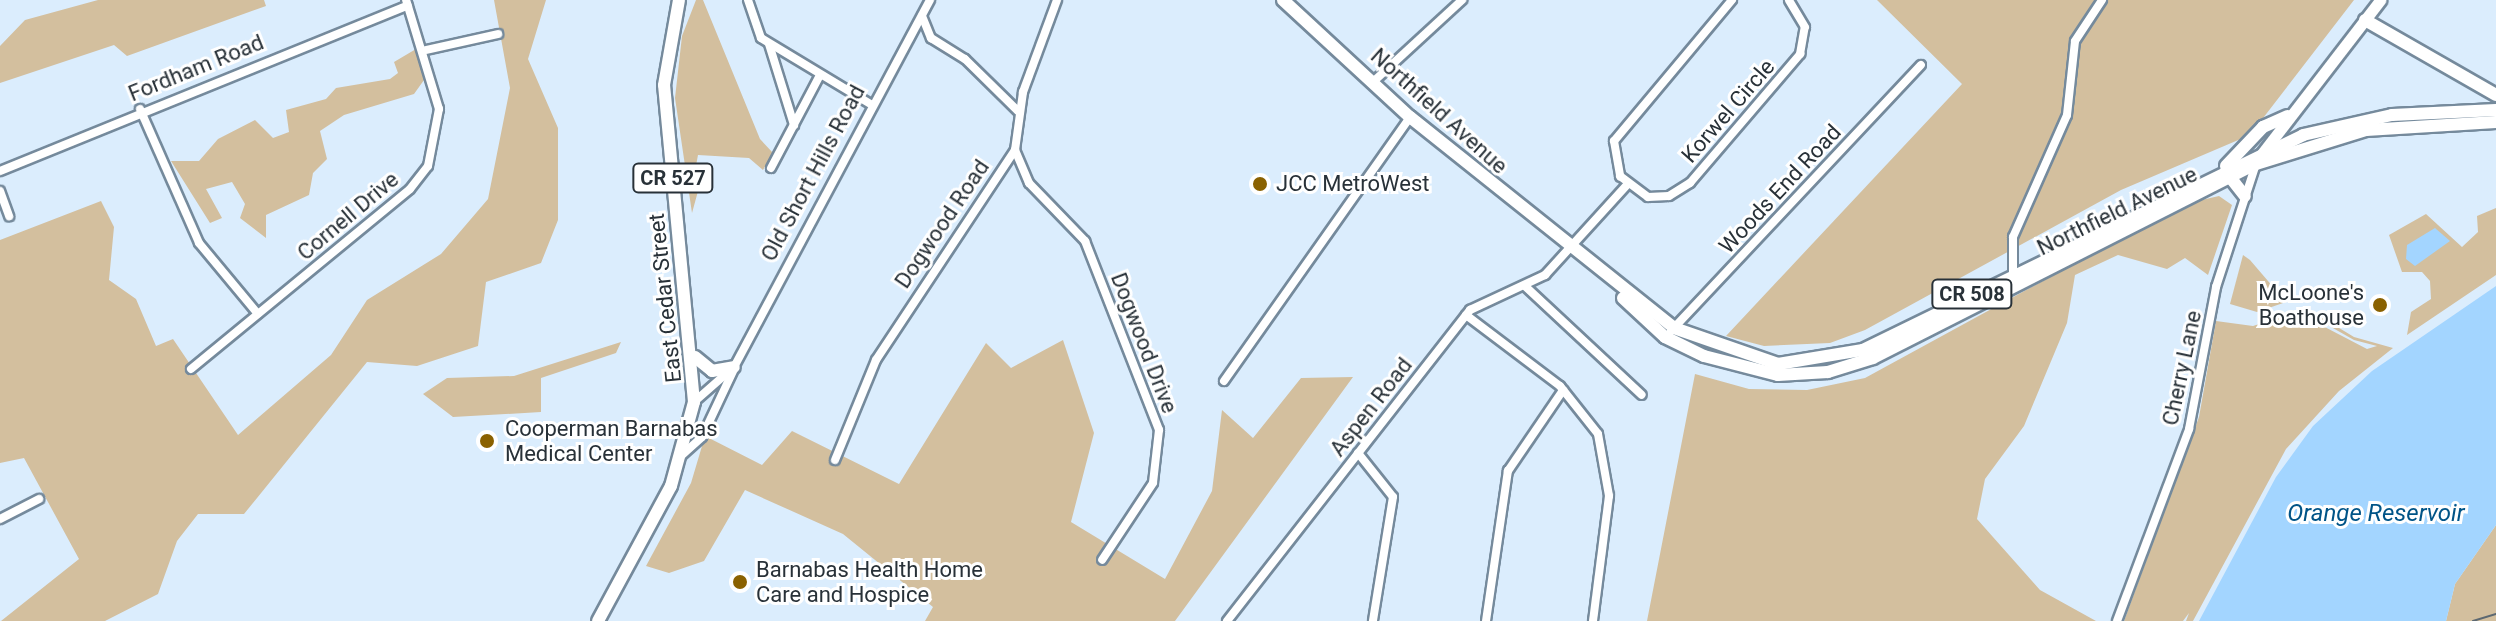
<!DOCTYPE html>
<style>
body{margin:0}
#map{position:relative;width:2496px;height:621px;overflow:hidden;background:#dbedfd;font-family:Roboto,sans-serif}
div>[style]{position:absolute}
[style*='--x']{left:calc(var(--x)*1px);top:calc(var(--y)*1px);width:calc(var(--w)*1px);rotate:calc(var(--a)*1deg)}
.green>*{inset:0;background:#d3bf9e}
.water>*{inset:0;background:#a3d5ff}
.roads{filter:drop-shadow(2px 0 #758a9c) drop-shadow(-2px 0 #758a9c) drop-shadow(0 2px #758a9c) drop-shadow(0 -2px #758a9c)}
.minor>*{height:8px;margin:-4px;padding:0 4px;transform-origin:4px;border-radius:4px;background:#fff}
.secondary>*{height:11px;margin:-5.5px;padding:0 5.5px;transform-origin:5.5px;border-radius:5.5px;background:#fff}
.primary>*{height:12px;margin:-6px;padding:0 6px;transform-origin:6px;border-radius:6px;background:#fff}
.rail>*{height:2px;margin:-1px;padding:0 1px;transform-origin:1px;border-radius:1px;background:#5c6871}
.dots>*{width:22px;height:22px;translate:-50% -50%;box-sizing:border-box;border:4px solid #fff;border-radius:50%}
span{translate:-50% -50%;white-space:nowrap;text-align:center;line-height:1.15;-webkit-text-stroke:6px #fff;paint-order:stroke}
.shield-label span{padding:2px 6px;background:#fff;border:2px solid;border-radius:6px;-webkit-text-stroke-width:0}
.shield-label{font-size:20px;color:#283138;font-weight:700}
.street-label{font-size:22px;color:#283138}
.poi-label{font-size:22px;color:#283138}
.left{translate:0 -50%;text-align:left}
.right{translate:-100% -50%;text-align:right}
.water-label{font-size:24px;color:#005487;font-style:italic}
</style>
<div id="map">
<div class="green">
<div style="clip-path:polygon(98px 0,264px 0,266px 6px,127px 56px,114px 45px,0 83px,0 46px,25px 20px)"></div>
<div style="clip-path:polygon(494px 0,546px 0,528px 59px,558px 128px,558px 220px,541px 263px,486px 282px,478px 346px,417px 366px,367px 362px,244px 514px,198px 514px,177px 541px,158px 594px,105px 621px,1px 621px,79px 559px,24px 458px,0 463px,0 240px,101px 201px,114px 227px,109px 280px,136px 299px,156px 346px,173px 339px,238px 435px,331px 355px,367px 300px,441px 254px,488px 199px,510px 88px)"></div>
<div style="clip-path:polygon(696px 0,703px 0,760px 139px,773px 153px,763px 170px,749px 158px,698px 155px,695px 171px,703px 173px,692px 213px,675px 98px,682px 36px)"></div>
<div style="clip-path:polygon(1877px 0,2354px 0,2250px 135px,2121px 190px,1865px 330px,1830px 343px,1764px 346px,1726px 336px,1962px 84px)"></div>
<div style="clip-path:polygon(416px 49px,429px 73px,414px 94px,344px 115px,320px 131px,327px 159px,313px 173px,309px 195px,266px 215px,266px 238px,240px 218px,245px 204px,232px 182px,206px 189px,222px 218px,210px 223px,171px 161px,199px 161px,218px 139px,255px 120px,273px 138px,289px 132px,286px 110px,326px 99px,336px 88px,390px 79px,398px 73px,394px 62px)"></div>
<div style="clip-path:polygon(2219px 196px,2232px 205px,2208px 275px,2185px 258px,2167px 269px,2118px 255px,2075px 275px,2067px 323px,2024px 426px,1985px 479px,1977px 519px,2040px 590px,2096px 621px,1647px 621px,1695px 374px,1749px 389px,1807px 390px,1865px 378px,2184px 204px)"></div>
<div style="clip-path:polygon(2496px 208px,2496px 275px,2407px 335px,2411px 312px,2431px 299px,2430px 281px,2422px 272px,2402px 272px,2389px 235px,2426px 214px,2462px 247px,2478px 232px,2477px 216px)"></div>
<div style="clip-path:polygon(2243px 255px,2250px 260px,2286px 302px,2257px 312px,2230px 304px)"></div>
<div style="clip-path:polygon(2296px 312px,2367px 349px,2377px 346px,2354px 340px,2317px 319px,2316px 314px,2354px 337px,2393px 348px,2339px 391px,2286px 449px,2193px 621px,2186px 621px,2189px 613px,2183px 621px,2124px 621px,2199px 417px,2216px 321px,2253px 326px)"></div>
<div style="clip-path:polygon(1063px 340px,1094px 433px,1071px 522px,1165px 579px,1212px 491px,1222px 410px,1253px 438px,1301px 378px,1353px 377px,1175px 621px,925px 621px,933px 607px,843px 534px,745px 490px,704px 561px,669px 573px,646px 566px,691px 483px,705px 436px,762px 465px,792px 431px,899px 484px,986px 343px,1011px 368px)"></div>
<div style="clip-path:polygon(621px 342px,616px 353px,541px 378px,541px 412px,453px 417px,423px 394px,447px 378px,514px 376px)"></div>
<div style="clip-path:polygon(2496px 525px,2496px 621px,2446px 621px,2455px 584px)"></div>
</div>
<div class="water">
<div style="clip-path:polygon(2435px 228px,2450px 241px,2415px 266px,2406px 259px,2407px 245px)"></div>
<div style="clip-path:polygon(2496px 286px,2496px 525px,2455px 584px,2446px 621px,2199px 621px,2276px 477px,2313px 426px,2372px 371px)"></div>
</div>
<div class="roads">
<div class="minor">
<div style="--x:748;--y:0;--w:40;--a:71.1"></div>
<div style="--x:761;--y:38;--w:130;--a:31.1"></div>
<div style="--x:1732;--y:0;--w:184;--a:129.9"></div>
<div style="--x:1614;--y:141;--w:36;--a:80"></div>
<div style="--x:1620;--y:176;--w:35;--a:37"></div>
<div style="--x:1648;--y:197;--w:21;--a:-3"></div>
<div style="--x:1669;--y:196;--w:25;--a:-32"></div>
<div style="--x:1690;--y:183;--w:170;--a:-49.5"></div>
<div style="--x:1800;--y:54;--w:27;--a:-80"></div>
<div style="--x:1805;--y:27;--w:31;--a:-121"></div>
<div style="--x:922;--y:16;--w:24;--a:68"></div>
<div style="--x:931;--y:38;--w:40;--a:32"></div>
<div style="--x:965;--y:59;--w:74;--a:44.5"></div>
<div style="--x:769;--y:44;--w:85;--a:72.8"></div>
<div style="--x:426;--y:50;--w:74;--a:-12.5"></div>
<div style="--x:1374;--y:81;--w:120;--a:-42.6"></div>
<div style="--x:140;--y:109;--w:146;--a:66.2"></div>
<div style="--x:199;--y:243;--w:92;--a:50.3"></div>
<div style="--x:1015;--y:150;--w:36;--a:67"></div>
<div style="--x:1029;--y:183;--w:81;--a:46"></div>
<div style="--x:1085;--y:241;--w:203;--a:68.6"></div>
<div style="--x:1159;--y:430;--w:53;--a:96.5"></div>
<div style="--x:1153;--y:483;--w:92;--a:123.5"></div>
<div style="--x:771;--y:168;--w:105;--a:-62.2"></div>
<div style="--x:0;--y:171;--w:440;--a:-22.1"></div>
<div style="--x:0;--y:191;--w:27;--a:70"></div>
<div style="--x:2013;--y:273;--w:36;--a:-90"></div>
<div style="--x:2013;--y:237;--w:133;--a:-66.1"></div>
<div style="--x:2067;--y:115;--w:74;--a:-83.8"></div>
<div style="--x:2075;--y:41;--w:49;--a:-56.6"></div>
<div style="--x:1526;--y:287;--w:158;--a:43"></div>
<div style="--x:1466;--y:315;--w:118;--a:37.1"></div>
<div style="--x:1560;--y:386;--w:61;--a:51.6"></div>
<div style="--x:1598;--y:434;--w:63;--a:79.9"></div>
<div style="--x:1609;--y:496;--w:126;--a:97.3"></div>
<div style="--x:1671;--y:331;--w:365;--a:-46.8"></div>
<div style="--x:191;--y:369;--w:283;--a:-39.4"></div>
<div style="--x:410;--y:189;--w:29;--a:-52"></div>
<div style="--x:428;--y:166;--w:58;--a:-79.1"></div>
<div style="--x:439;--y:109;--w:114;--a:-106.8"></div>
<div style="--x:1224;--y:381;--w:323;--a:-54.8"></div>
<div style="--x:694;--y:402;--w:53;--a:-41.2"></div>
<div style="--x:734;--y:367;--w:416;--a:-61.9"></div>
<div style="--x:1358;--y:453;--w:56;--a:51.5"></div>
<div style="--x:1393;--y:497;--w:126;--a:99.2"></div>
<div style="--x:682;--y:455;--w:27;--a:-42"></div>
<div style="--x:702;--y:437;--w:73;--a:-64.8"></div>
<div style="--x:835;--y:460;--w:108;--a:-67.7"></div>
<div style="--x:876;--y:360;--w:252;--a:-56.5"></div>
<div style="--x:1015;--y:150;--w:59;--a:-82.1"></div>
<div style="--x:1023;--y:92;--w:98;--a:-69.7"></div>
<div style="--x:0;--y:519;--w:44;--a:-27.1"></div>
<div style="--x:1227;--y:621;--w:395;--a:-52"></div>
<div style="--x:1470;--y:310;--w:83;--a:-25"></div>
<div style="--x:1545;--y:275;--w:122;--a:-47.7"></div>
<div style="--x:1486;--y:621;--w:152;--a:-81.7"></div>
<div style="--x:1508;--y:471;--w:98;--a:-55.8"></div>
<div style="--x:2117;--y:621;--w:205;--a:-69.4"></div>
<div style="--x:2189;--y:429;--w:145;--a:-79.2"></div>
<div style="--x:2216;--y:287;--w:129;--a:-72"></div>
</div>
<div class="secondary">
<div style="--x:2257;--y:160;--w:202;--a:-52.4"></div>
</div>
<div class="primary">
<div style="--x:1283;--y:0;--w:173;--a:42.7"></div>
<div style="--x:1410;--y:117;--w:338;--a:38.6"></div>
<div style="--x:1674;--y:328;--w:110;--a:19.1"></div>
<div style="--x:1778;--y:364;--w:86;--a:-9.4"></div>
<div style="--x:1863;--y:350;--w:490;--a:-26"></div>
<div style="--x:2303;--y:135;--w:91;--a:-12.7"></div>
<div style="--x:2392;--y:115;--w:104;--a:-2.8"></div>
<div style="--x:2365;--y:20;--w:151;--a:29.8"></div>
<div style="--x:2226;--y:166;--w:54;--a:-46.5"></div>
<div style="--x:2263;--y:127;--w:27;--a:-24"></div>
<div style="--x:2230;--y:177;--w:24;--a:52"></div>
<div style="--x:1623;--y:298;--w:57;--a:42.9"></div>
<div style="--x:1665;--y:337;--w:43;--a:26"></div>
<div style="--x:1704;--y:356;--w:76;--a:14.4"></div>
<div style="--x:1778;--y:375;--w:50;--a:-3.4"></div>
<div style="--x:1828;--y:372;--w:47;--a:-17.3"></div>
<div style="--x:1873;--y:358;--w:429;--a:-26.9"></div>
<div style="--x:2256;--y:164;--w:115;--a:-17.2"></div>
<div style="--x:2366;--y:130;--w:130;--a:-3.5"></div>
<div style="--x:695;--y:357;--w:22;--a:39"></div>
<div style="--x:712;--y:371;--w:22;--a:-10"></div>
<div style="--x:598;--y:621;--w:153;--a:-61.6"></div>
<div style="--x:671;--y:486;--w:87;--a:-74.7"></div>
<div style="--x:694;--y:402;--w:318;--a:-95.4"></div>
<div style="--x:664;--y:85;--w:86;--a:-80"></div>
</div>
</div>
<div class="rail">
<div style="--x:2473;--y:621;--w:24;--a:-17"></div>
</div>
<div class="dots">
<div style="left:1260px;top:184px;background:#8a6100"></div>
<div style="left:2380px;top:305px;background:#8a6100"></div>
<div style="left:487px;top:441px;background:#8a6100"></div>
<div style="left:740px;top:582px;background:#8a6100"></div>
</div>
<div class="shield-label">
<span style="left:673px;top:178px">CR 527</span>
<span style="left:1972px;top:294px">CR 508</span>
</div>
<div class="street-label">
<span style="left:196px;top:68px;rotate:-22deg">Fordham Road</span>
<span style="left:1439px;top:111px;rotate:42deg">Northfield Avenue</span>
<span style="left:1728px;top:111px;rotate:-49deg">Korwel Circle</span>
<span style="left:813px;top:173px;rotate:-62deg">Old Short Hills Road</span>
<span style="left:1780px;top:189px;rotate:-47deg">Woods End Road</span>
<span style="left:2117px;top:211px;rotate:-26deg">Northfield Avenue</span>
<span style="left:348px;top:216px;rotate:-40deg">Cornell Drive</span>
<span style="left:942px;top:224px;rotate:-56deg">Dogwood Road</span>
<span style="left:665px;top:298px;rotate:-96deg">East Cedar Street</span>
<span style="left:1144px;top:343px;rotate:69deg">Dogwood Drive</span>
<span style="left:2182px;top:368px;rotate:-78deg">Cherry Lane</span>
<span style="left:1371px;top:407px;rotate:-52deg">Aspen Road</span>
</div>
<div class="poi-label">
<span class="left" style="left:1276px;top:184px">JCC MetroWest</span>
<span class="right" style="left:2364px;top:305px">McLoone's<br>Boathouse</span>
<span class="left" style="left:505px;top:441px">Cooperman Barnabas<br>Medical Center</span>
<span class="left" style="left:756px;top:582px">Barnabas Health Home<br>Care and Hospice</span>
</div>
<div class="water-label">
<span style="left:2376px;top:514px">Orange Reservoir</span>
</div>
</div>
